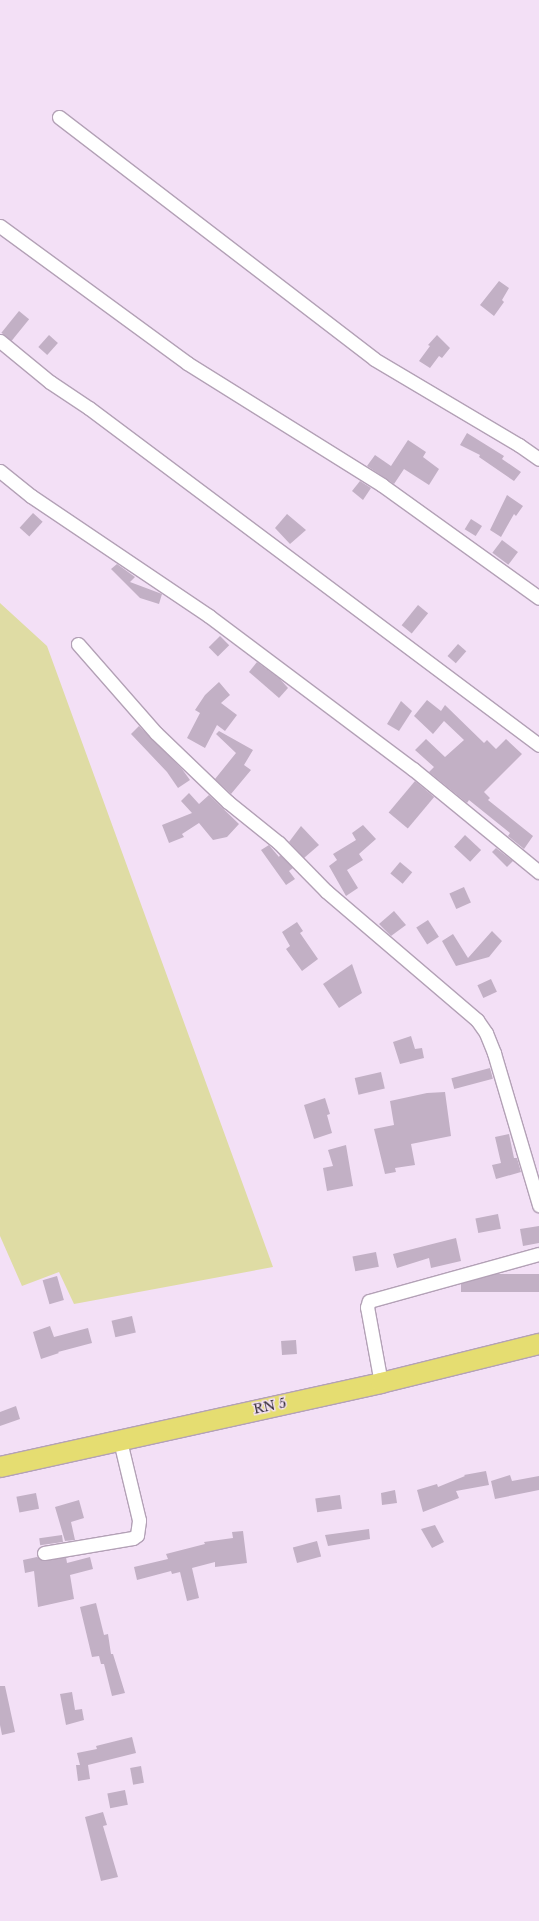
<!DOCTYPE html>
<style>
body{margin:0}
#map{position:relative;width:539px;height:1921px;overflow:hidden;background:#f3e0f6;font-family:"Libre Baskerville",serif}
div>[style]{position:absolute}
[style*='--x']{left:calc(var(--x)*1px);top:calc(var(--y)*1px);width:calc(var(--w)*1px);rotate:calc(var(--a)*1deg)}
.green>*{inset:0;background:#dfdca4}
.building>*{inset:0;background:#c2b0c5;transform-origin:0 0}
.roads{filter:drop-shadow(1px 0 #b3a1b6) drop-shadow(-1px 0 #b3a1b6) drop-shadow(0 1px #b3a1b6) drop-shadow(0 -1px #b3a1b6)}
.street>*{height:13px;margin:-6.5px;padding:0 6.5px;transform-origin:6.5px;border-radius:6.5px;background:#fff}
.primary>*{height:20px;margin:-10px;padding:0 10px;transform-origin:10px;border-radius:10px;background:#e5dd71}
span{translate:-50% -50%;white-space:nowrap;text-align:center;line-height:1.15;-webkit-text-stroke:3px #f3e0f6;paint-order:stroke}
.street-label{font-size:13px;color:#322a33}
</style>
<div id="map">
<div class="green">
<div style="clip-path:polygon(0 603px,47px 646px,273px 1267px,74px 1304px,59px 1272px,22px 1286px,0 1236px)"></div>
</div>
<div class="building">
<div style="clip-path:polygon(499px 281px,509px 288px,502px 300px,504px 302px,494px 316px,480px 305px)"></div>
<div style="left:19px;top:311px;width:13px;height:28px;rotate:39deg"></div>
<div style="left:49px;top:335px;width:12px;height:16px;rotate:42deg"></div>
<div style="clip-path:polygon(437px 335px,450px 348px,442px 358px,439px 356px,430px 368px,419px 361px,430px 346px,428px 345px)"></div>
<div style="clip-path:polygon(467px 433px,504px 456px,502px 459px,521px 472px,514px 481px,479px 457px,480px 455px,460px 445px)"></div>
<div style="clip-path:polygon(408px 440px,426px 452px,423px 457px,439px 469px,429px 485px,404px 469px,394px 484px,367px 466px,375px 455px,391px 466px)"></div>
<div style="clip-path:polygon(360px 481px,371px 488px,363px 500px,352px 491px)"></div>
<div style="clip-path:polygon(507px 495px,523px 506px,516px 516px,514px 514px,501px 537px,490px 530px)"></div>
<div style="left:33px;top:513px;width:13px;height:20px;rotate:42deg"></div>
<div style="clip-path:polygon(287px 514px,306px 530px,290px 544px,275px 528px)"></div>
<div style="left:471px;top:519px;width:13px;height:12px;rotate:32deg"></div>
<div style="left:502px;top:540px;width:20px;height:16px;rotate:37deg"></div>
<div style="clip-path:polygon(117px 564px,135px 577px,130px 582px,162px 594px,159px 604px,140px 598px,111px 569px)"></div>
<div style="left:418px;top:605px;width:13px;height:26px;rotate:39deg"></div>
<div style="left:220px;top:636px;width:13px;height:16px;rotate:45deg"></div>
<div style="left:458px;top:644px;width:11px;height:16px;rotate:41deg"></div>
<div style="clip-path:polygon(257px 662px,280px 679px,288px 688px,279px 698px,249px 672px)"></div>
<div style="clip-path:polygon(219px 682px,230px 695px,221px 703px,237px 715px,225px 731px,217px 725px,205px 748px,187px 738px,200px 713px,195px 710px,205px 695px)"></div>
<div style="clip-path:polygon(427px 700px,441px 711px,445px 705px,484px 743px,487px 740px,496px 749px,506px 739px,522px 754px,484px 792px,490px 798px,488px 800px,533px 836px,524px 849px,508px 836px,510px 833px,469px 800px,467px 803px,429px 772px,434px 767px,415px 750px,426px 739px,445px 757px,464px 740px,444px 721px,433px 734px,414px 716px)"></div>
<div style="clip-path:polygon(401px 701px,412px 711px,399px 731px,387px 724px)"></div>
<div style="clip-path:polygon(139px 726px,182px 769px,190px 780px,178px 788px,167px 772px,131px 734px)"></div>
<div style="clip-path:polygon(219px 731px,253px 750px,244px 765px,251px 770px,231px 794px,215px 779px,236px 753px,216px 734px)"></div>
<div style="left:415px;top:781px;width:25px;height:41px;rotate:40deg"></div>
<div style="clip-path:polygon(189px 793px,199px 804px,209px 795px,239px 824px,227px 837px,213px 840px,199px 823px,182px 834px,184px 837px,169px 843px,162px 825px,192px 813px,181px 801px)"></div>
<div style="clip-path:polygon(363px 825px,376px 839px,359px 854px,363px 860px,347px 870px,358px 888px,346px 896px,329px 866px,337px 860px,333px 854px,356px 840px,352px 833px)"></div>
<div style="clip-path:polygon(301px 826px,319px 845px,304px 858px,289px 842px)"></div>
<div style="left:465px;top:835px;width:22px;height:16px;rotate:43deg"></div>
<div style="clip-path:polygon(269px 845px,279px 857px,280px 855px,293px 868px,289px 871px,295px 879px,286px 885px,261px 850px)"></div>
<div style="clip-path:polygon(496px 848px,513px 861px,507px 867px,492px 852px)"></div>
<div style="left:400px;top:862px;width:16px;height:15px;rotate:40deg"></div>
<div style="left:464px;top:887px;width:17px;height:16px;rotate:66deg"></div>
<div style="clip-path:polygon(394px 911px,406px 925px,391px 936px,379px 924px)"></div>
<div style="left:428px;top:920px;width:20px;height:14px;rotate:57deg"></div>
<div style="clip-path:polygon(297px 922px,303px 931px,300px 933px,318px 959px,302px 971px,286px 949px,290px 946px,282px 932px)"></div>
<div style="clip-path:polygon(492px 931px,502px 941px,489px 957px,456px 966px,442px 941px,453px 934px,468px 958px)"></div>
<div style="clip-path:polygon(352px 964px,362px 993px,339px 1008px,323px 984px)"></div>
<div style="left:491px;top:979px;width:14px;height:15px;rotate:65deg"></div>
<div style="clip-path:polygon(411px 1036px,415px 1049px,422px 1048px,424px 1058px,400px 1064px,393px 1042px)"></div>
<div style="left:490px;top:1068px;width:11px;height:40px;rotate:75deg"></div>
<div style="left:381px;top:1072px;width:17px;height:27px;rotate:77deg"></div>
<div style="clip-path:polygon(445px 1092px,451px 1136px,411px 1144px,415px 1165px,395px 1168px,396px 1172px,385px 1174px,374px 1129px,394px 1125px,390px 1101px,427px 1093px)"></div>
<div style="clip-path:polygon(325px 1098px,330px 1114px,327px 1115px,332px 1133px,314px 1139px,304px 1105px)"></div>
<div style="clip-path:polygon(509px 1134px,514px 1158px,517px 1158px,521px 1172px,496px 1179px,492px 1165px,501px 1163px,495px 1137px)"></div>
<div style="clip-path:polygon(346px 1145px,353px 1186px,327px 1191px,323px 1168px,333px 1166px,328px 1150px)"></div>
<div style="left:498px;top:1214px;width:15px;height:23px;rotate:79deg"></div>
<div style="clip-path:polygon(539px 1226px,539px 1243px,523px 1246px,520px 1229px)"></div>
<div style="clip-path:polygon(456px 1238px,461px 1261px,431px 1268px,429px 1258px,397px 1268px,393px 1254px)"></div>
<div style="left:376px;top:1252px;width:15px;height:24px;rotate:79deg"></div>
<div style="left:539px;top:1274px;width:18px;height:78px;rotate:90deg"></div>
<div style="left:57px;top:1276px;width:25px;height:15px;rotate:74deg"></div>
<div style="left:132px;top:1316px;width:17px;height:21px;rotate:77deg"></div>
<div style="clip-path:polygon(50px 1326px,54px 1337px,88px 1328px,92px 1343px,58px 1352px,59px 1353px,41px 1359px,33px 1332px)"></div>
<div style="left:296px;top:1340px;width:14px;height:15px;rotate:86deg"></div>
<div style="clip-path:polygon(16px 1406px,20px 1419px,0 1426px,0 1412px)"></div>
<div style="clip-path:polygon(486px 1471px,489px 1485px,456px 1491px,459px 1498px,423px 1512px,417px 1490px,437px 1484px,438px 1487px,465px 1476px,464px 1475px)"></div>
<div style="clip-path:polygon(510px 1475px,512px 1481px,539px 1476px,539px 1490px,495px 1499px,491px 1481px)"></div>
<div style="clip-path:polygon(395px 1490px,397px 1503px,382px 1505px,381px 1493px)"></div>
<div style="left:36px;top:1493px;width:16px;height:20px;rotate:79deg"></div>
<div style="left:340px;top:1495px;width:14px;height:25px;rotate:82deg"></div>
<div style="clip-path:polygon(79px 1500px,84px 1518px,71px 1522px,75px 1540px,65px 1541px,55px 1507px)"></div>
<div style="clip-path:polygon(435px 1525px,444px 1542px,432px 1548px,421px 1529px)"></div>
<div style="clip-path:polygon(369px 1529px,370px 1539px,328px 1546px,325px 1535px)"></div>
<div style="clip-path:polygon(243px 1531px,247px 1563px,215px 1567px,215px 1562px,192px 1568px,199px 1598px,187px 1601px,180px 1572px,172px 1574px,171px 1571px,137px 1580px,134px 1567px,168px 1559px,166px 1554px,205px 1544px,204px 1542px,233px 1538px,232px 1532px)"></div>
<div style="left:62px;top:1535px;width:7px;height:23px;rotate:82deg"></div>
<div style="left:317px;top:1541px;width:16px;height:25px;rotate:75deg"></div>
<div style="clip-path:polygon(37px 1557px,45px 1561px,66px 1557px,67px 1563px,90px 1557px,93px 1569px,70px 1575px,74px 1599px,38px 1607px,34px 1571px,25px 1573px,23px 1560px)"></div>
<div style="clip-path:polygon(96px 1603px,104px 1635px,108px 1634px,111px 1654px,113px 1654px,125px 1693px,112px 1696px,104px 1664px,101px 1664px,99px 1656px,92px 1657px,80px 1607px)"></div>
<div style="clip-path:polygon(0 1686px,5px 1686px,15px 1732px,2px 1735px,0 1725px)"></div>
<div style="clip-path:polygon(72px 1692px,75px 1710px,82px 1709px,84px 1720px,66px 1725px,60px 1694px)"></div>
<div style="clip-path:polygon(132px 1737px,136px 1753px,88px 1765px,90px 1779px,78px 1781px,76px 1765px,80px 1765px,77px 1753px,97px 1749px,96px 1746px)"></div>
<div style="left:141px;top:1766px;width:17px;height:11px;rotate:80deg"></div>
<div style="left:125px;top:1790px;width:15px;height:18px;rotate:79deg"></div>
<div style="clip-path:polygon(103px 1812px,107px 1825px,103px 1826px,118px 1877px,101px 1881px,85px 1817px)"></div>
</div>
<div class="roads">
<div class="street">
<div style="--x:59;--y:117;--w:397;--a:37.5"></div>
<div style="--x:374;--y:359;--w:169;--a:30.7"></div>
<div style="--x:519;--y:445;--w:24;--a:35"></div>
<div style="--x:0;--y:226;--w:232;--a:36.2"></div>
<div style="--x:187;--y:363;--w:230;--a:32"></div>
<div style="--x:382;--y:485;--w:193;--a:35.7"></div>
<div style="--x:0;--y:341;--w:65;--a:39.4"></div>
<div style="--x:50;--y:382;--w:47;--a:33.7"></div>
<div style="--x:89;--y:408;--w:562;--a:36.83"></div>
<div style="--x:0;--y:471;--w:40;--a:39"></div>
<div style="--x:31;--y:496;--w:215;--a:34"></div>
<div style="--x:209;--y:616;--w:255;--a:36.9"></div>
<div style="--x:413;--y:769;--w:163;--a:39.3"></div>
<div style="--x:78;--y:644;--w:118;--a:48.8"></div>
<div style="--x:156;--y:733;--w:100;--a:43.8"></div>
<div style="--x:228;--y:802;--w:65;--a:38.8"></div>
<div style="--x:279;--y:843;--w:67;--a:45.6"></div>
<div style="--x:326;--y:891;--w:199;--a:40.5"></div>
<div style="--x:477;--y:1020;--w:16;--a:55"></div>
<div style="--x:486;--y:1033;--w:22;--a:68"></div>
<div style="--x:494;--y:1053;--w:159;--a:73.5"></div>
<div style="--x:381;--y:1383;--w:77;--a:-100.4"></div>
<div style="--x:367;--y:1307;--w:6;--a:-72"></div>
<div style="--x:369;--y:1301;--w:176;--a:-15.5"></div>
<div style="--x:44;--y:1553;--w:90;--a:-9.6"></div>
<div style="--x:133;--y:1538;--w:5;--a:-37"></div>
<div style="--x:137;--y:1535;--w:15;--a:-82"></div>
<div style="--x:139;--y:1520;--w:81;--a:-103.5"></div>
</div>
<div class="primary">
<div style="--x:0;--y:1467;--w:390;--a:-12.4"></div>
<div style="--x:381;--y:1383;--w:163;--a:-13.9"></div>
</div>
</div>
<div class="street-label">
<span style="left:270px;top:1407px;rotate:-12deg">RN 5</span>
</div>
</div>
